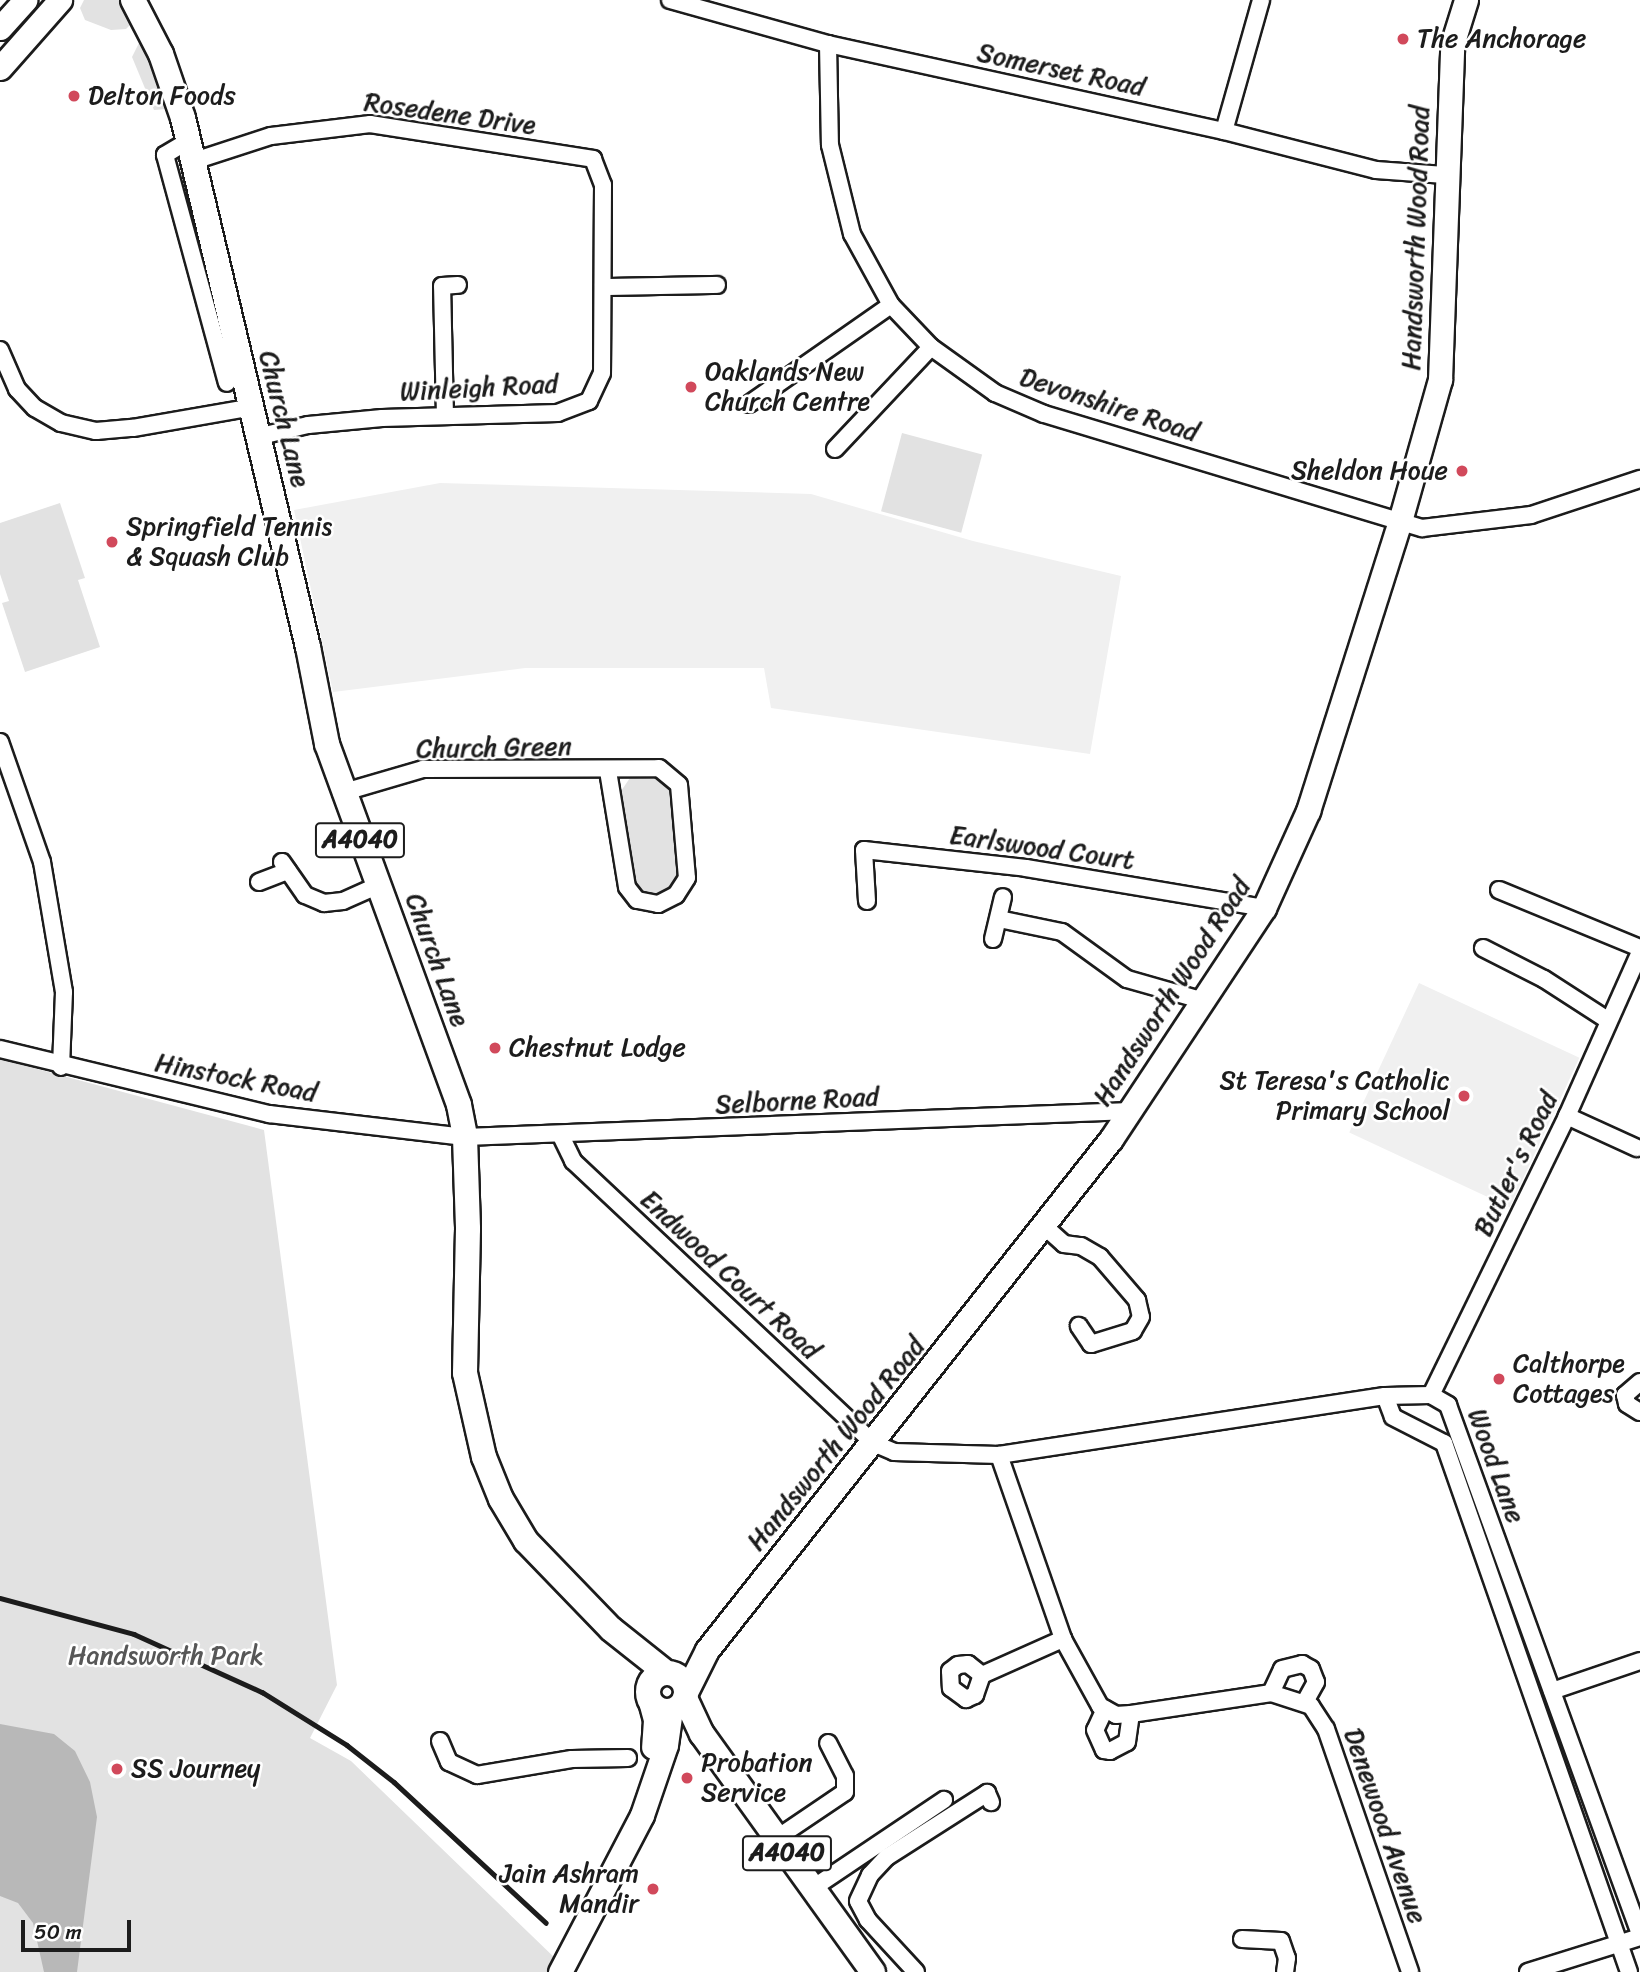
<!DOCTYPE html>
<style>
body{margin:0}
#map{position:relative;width:1640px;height:1972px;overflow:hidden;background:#fff;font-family:Sriracha,sans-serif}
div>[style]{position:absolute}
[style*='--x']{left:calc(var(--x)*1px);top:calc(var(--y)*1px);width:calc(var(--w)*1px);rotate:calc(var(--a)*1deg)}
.built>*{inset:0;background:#f0f0f0;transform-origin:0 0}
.green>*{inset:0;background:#e2e2e2;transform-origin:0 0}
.water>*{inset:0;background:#b8b8b8}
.roads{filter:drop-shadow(2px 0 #1c1c1c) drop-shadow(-2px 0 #1c1c1c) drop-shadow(0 2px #1c1c1c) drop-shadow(0 -2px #1c1c1c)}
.street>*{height:16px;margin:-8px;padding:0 8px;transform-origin:8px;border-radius:8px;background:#fff}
.secondary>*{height:23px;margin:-11.5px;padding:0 11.5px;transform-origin:11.5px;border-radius:11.5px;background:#fff}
.primary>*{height:24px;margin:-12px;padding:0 12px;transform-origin:12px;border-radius:12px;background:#fff}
.primary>.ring{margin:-12px;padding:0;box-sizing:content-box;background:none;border:24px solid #fff;border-radius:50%}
.rail>*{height:4.5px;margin:-2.25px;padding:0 2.25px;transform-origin:2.25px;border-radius:2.25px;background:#1c1c1c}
.dots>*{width:19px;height:19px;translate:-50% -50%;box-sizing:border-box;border:4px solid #fff;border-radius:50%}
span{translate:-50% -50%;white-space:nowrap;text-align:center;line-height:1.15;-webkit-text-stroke:5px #fff;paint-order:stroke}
.shield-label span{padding:2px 5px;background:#fff;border:2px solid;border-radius:5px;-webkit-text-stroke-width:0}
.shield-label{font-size:24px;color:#1c1c1c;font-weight:700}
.poi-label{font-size:26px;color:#1c1c1c}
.left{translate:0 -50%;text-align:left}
.right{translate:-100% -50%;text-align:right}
.street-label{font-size:26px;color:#1c1c1c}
.park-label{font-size:26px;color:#575757}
.scale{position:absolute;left:21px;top:1920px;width:110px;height:32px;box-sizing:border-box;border:4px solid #1c1c1c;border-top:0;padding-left:9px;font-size:21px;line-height:24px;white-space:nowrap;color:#1c1c1c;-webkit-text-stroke:5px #fff;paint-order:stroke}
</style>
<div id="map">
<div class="built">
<div style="clip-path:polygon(440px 483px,811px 494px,973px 541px,1121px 576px,1090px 754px,771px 708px,764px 668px,525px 668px,333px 692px,294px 510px)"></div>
<div style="left:1419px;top:983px;width:177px;height:165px;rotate:25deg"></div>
</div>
<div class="green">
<div style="clip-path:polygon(84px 0,119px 0,132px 23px,126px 29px,111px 30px,85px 20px,80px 8px)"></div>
<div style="clip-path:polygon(142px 37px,167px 109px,154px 110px,132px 57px)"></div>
<div style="clip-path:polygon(186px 159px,228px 363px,175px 165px)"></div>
<div style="left:902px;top:433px;width:83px;height:81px;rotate:15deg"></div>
<div style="clip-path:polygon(60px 503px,85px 578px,78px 580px,100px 647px,25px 672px,2px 603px,9px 601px,0 574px,0 523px)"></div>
<div style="clip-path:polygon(632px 775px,653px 775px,669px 785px,681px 874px,673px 888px,655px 897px,634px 886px,619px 794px)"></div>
<div style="clip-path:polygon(0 1059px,264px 1130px,337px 1685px,310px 1738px,351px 1761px,558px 1961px,553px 1972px,0 1972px)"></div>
</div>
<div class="water">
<div style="clip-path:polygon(0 1724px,54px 1734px,75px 1751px,90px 1782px,97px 1817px,77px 1972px,44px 1972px,33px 1923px,18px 1903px,0 1896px)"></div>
</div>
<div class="roads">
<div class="street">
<div style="--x:670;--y:0;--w:164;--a:15.6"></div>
<div style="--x:828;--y:44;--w:405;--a:12.4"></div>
<div style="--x:1224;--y:131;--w:157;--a:14.4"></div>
<div style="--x:1376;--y:170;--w:69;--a:4.1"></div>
<div style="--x:828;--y:44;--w:101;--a:88.9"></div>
<div style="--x:830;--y:145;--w:92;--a:76.1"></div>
<div style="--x:852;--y:234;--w:81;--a:61.2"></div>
<div style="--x:891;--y:305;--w:58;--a:46.4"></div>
<div style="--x:931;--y:347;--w:79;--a:35.7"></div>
<div style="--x:995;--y:393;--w:53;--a:23.2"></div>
<div style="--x:1044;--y:414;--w:395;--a:16.8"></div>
<div style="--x:1422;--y:528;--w:110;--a:-6.8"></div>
<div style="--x:1531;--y:515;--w:115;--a:-18.3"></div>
<div style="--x:1224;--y:131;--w:136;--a:-74.2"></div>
<div style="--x:188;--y:141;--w:27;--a:149"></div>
<div style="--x:165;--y:155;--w:236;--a:74.8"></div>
<div style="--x:194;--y:161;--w:81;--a:-18"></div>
<div style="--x:271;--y:136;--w:100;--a:-6.9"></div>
<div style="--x:370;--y:124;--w:226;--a:8.9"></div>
<div style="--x:593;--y:159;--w:28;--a:69"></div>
<div style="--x:603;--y:185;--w:188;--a:90.3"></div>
<div style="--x:602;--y:373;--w:31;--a:115"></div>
<div style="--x:589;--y:401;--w:33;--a:159"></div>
<div style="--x:558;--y:413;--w:176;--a:178.4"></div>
<div style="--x:382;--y:418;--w:74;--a:174.6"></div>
<div style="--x:308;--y:425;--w:53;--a:167"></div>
<div style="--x:603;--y:287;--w:114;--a:-1"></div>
<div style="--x:0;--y:350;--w:43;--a:66.4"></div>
<div style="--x:17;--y:389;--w:26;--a:47"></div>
<div style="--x:35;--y:408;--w:30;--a:30"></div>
<div style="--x:61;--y:423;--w:36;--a:13"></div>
<div style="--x:96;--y:431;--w:37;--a:-5"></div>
<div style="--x:133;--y:428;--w:117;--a:-9.9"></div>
<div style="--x:749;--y:404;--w:173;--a:-34.9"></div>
<div style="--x:445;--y:416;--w:130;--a:-91.3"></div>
<div style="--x:442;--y:286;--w:16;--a:-4"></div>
<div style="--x:835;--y:449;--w:140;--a:-46.7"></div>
<div style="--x:0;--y:742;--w:127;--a:70.7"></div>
<div style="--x:42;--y:862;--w:132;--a:80.4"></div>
<div style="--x:64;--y:992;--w:75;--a:92.3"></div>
<div style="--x:341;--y:793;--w:85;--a:-16.3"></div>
<div style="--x:423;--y:769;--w:236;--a:-0.2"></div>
<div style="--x:659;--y:768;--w:26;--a:40"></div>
<div style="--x:679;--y:785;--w:93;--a:85.1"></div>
<div style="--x:687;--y:878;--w:20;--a:123"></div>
<div style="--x:676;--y:895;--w:20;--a:153"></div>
<div style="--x:658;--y:904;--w:21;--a:-169"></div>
<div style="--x:637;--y:900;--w:16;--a:-128"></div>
<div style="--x:627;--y:887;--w:118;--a:-99.3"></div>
<div style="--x:282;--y:862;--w:40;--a:55.1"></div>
<div style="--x:305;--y:895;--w:21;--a:23"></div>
<div style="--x:324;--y:903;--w:19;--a:-6"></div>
<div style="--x:343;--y:901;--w:39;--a:-24"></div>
<div style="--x:259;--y:882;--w:31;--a:-21"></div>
<div style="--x:1499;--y:890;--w:152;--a:22.4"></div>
<div style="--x:867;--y:901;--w:51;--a:-93.4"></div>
<div style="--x:864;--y:850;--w:163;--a:6.3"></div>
<div style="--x:1026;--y:868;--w:241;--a:9.5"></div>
<div style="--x:999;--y:919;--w:64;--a:11.7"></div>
<div style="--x:1062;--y:932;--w:80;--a:35.9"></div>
<div style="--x:1127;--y:979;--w:80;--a:15.9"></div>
<div style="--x:993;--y:939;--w:43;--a:-76.6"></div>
<div style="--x:1483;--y:948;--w:68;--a:26.9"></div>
<div style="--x:1544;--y:979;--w:77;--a:32.9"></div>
<div style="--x:0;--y:1049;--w:277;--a:13.6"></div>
<div style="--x:269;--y:1114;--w:197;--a:6.7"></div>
<div style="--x:465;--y:1137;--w:666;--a:-2.24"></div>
<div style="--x:1567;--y:1116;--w:77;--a:24.6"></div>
<div style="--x:561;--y:1136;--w:28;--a:64"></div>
<div style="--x:573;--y:1161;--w:412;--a:43.2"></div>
<div style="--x:873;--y:1443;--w:23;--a:23"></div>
<div style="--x:894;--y:1452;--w:105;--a:1.6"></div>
<div style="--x:999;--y:1455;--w:390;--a:-8.7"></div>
<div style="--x:1385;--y:1396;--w:46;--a:-1.2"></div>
<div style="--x:1431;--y:1395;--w:20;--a:30"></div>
<div style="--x:1448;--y:1405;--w:563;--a:70.05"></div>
<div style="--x:1044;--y:1226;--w:27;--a:42"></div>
<div style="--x:1064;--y:1244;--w:17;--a:7"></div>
<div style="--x:1081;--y:1246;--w:22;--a:30"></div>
<div style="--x:1100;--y:1257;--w:57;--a:49.3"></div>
<div style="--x:1137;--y:1300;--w:17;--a:77"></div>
<div style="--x:1141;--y:1317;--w:16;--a:120"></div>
<div style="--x:1133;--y:1331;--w:44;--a:162.8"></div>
<div style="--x:1091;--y:1344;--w:22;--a:-124"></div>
<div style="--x:1640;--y:1382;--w:20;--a:139"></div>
<div style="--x:1625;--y:1395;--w:9;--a:77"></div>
<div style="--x:1627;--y:1404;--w:15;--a:32"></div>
<div style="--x:1431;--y:1395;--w:310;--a:-64"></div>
<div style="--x:1567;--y:1116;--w:180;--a:-66"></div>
<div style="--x:1385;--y:1396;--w:22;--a:69"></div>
<div style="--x:1393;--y:1417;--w:57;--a:27"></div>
<div style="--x:1444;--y:1443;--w:560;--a:70.72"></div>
<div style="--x:999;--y:1455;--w:195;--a:70.8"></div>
<div style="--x:1063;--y:1639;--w:77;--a:61.1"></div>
<div style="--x:1100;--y:1706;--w:18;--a:29"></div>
<div style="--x:1116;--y:1715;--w:15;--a:-4"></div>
<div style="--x:1131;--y:1714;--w:142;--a:-8.5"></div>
<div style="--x:1271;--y:1693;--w:42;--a:18"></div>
<div style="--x:1311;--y:1706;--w:27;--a:57"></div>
<div style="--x:1326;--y:1729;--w:257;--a:70.9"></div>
<div style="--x:982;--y:1675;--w:18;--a:-142"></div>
<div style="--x:968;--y:1664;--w:10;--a:174"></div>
<div style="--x:958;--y:1665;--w:10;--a:143"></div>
<div style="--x:950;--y:1671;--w:17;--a:87"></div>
<div style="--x:951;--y:1688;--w:19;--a:36"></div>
<div style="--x:966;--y:1699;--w:10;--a:-24"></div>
<div style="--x:975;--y:1695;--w:21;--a:-71"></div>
<div style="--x:982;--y:1675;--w:89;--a:-24"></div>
<div style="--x:1552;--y:1691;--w:93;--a:-18.8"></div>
<div style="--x:1271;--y:1693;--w:26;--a:-65"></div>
<div style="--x:1282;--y:1669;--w:21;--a:-14"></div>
<div style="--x:1302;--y:1664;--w:10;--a:29"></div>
<div style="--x:1311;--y:1669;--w:14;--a:69"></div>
<div style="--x:1316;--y:1682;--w:23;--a:119"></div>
<div style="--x:1105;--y:1709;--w:23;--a:115"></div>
<div style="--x:1095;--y:1730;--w:22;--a:66"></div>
<div style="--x:1104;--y:1750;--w:6;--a:9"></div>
<div style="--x:1110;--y:1751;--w:19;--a:-28"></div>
<div style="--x:1127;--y:1742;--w:28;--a:-82"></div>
<div style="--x:440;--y:1741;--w:23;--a:67"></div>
<div style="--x:449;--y:1762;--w:31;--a:25"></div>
<div style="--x:477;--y:1775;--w:96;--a:-9.6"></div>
<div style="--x:572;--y:1759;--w:56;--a:-1"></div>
<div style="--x:777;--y:1838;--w:82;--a:-34.1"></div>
<div style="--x:845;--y:1792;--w:16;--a:-90"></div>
<div style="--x:845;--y:1776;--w:37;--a:-117"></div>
<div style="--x:813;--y:1888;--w:158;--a:-33.9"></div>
<div style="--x:1242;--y:1939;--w:39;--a:3"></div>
<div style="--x:1281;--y:1941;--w:18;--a:71"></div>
<div style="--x:1287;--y:1958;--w:14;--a:98"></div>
<div style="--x:916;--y:1972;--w:71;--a:-132.7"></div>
<div style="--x:868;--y:1920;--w:21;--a:-118"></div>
<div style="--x:858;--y:1901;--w:29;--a:-65"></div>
<div style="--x:870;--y:1875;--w:25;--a:-47"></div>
<div style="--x:887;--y:1857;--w:119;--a:-32.6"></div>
<div style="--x:987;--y:1793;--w:10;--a:66"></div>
<div style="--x:1528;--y:1972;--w:117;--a:-17.4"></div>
</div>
<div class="secondary">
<div style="--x:0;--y:28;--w:38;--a:-48"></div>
<div style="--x:0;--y:68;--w:91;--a:-48.6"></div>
<div style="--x:686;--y:1692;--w:47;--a:-63.4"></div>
<div style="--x:707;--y:1650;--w:651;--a:-51.67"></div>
<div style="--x:1111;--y:1139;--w:277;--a:-56.5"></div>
<div style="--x:1264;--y:908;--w:107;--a:-65.6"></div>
<div style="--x:1308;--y:811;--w:304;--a:-72.4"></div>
<div style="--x:1400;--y:521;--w:147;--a:-74.2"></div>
<div style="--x:1440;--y:380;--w:335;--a:-87.9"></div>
<div style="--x:1452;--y:45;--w:47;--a:-72.7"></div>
<div style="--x:650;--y:1701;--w:20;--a:75"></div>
<div style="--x:655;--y:1720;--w:27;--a:94"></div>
<div style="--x:560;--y:1972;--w:177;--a:-62.4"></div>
<div style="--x:642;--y:1815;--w:74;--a:-71.1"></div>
<div style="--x:666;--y:1745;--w:34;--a:-82"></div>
</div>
<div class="primary">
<div style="--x:133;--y:0;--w:61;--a:62.6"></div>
<div style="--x:161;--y:54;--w:68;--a:71"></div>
<div style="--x:183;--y:118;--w:544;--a:76.71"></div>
<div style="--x:308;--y:647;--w:99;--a:78.9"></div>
<div style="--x:327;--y:744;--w:384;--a:69.9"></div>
<div style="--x:459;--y:1105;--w:33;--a:79"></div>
<div style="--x:465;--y:1137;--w:92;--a:88.1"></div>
<div style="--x:468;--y:1229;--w:144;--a:91.2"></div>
<div style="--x:465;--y:1373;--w:86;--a:77.3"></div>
<div style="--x:484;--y:1457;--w:45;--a:68"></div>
<div style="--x:501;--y:1499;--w:49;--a:59.2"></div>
<div style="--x:526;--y:1541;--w:122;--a:46"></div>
<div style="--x:611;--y:1629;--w:69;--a:38.5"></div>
<div class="ring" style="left:648px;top:1673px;width:14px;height:14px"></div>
<div style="--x:685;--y:1698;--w:40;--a:65"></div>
<div style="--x:702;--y:1734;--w:293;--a:54.3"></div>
</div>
</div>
<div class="rail">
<div style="--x:0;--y:1598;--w:139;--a:15"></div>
<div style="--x:134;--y:1634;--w:141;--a:24.4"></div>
<div style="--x:262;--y:1692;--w:100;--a:31.9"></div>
<div style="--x:347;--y:1745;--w:60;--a:38.2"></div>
<div style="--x:394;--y:1782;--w:207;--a:42.8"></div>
</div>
<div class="dots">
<div style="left:1403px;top:39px;background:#d1495b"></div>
<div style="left:74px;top:96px;background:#d1495b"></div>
<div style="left:691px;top:387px;background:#d1495b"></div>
<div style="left:1462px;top:471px;background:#d1495b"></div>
<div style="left:112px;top:542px;background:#d1495b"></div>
<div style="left:495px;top:1048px;background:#d1495b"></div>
<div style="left:1464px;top:1096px;background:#d1495b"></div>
<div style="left:1499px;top:1379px;background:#d1495b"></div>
<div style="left:117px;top:1769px;background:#d1495b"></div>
<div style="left:687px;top:1778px;background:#d1495b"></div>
<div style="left:653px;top:1889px;background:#d1495b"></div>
</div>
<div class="shield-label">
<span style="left:360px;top:840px">A4040</span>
<span style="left:787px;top:1853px">A4040</span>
</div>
<div class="poi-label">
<span class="left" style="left:1417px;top:39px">The Anchorage</span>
<span class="left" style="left:88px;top:96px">Delton Foods</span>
<span class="left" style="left:705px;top:387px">Oaklands New<br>Church Centre</span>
<span class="right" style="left:1448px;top:471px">Sheldon Houe</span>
<span class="left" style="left:126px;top:542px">Springfield Tennis<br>&amp; Squash Club</span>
<span class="left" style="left:509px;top:1048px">Chestnut Lodge</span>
<span class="right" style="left:1450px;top:1096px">St Teresa's Catholic<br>Primary School</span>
<span class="left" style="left:1513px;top:1379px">Calthorpe<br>Cottages</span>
<span class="left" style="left:701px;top:1778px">Probation<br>Service</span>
<span class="left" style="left:131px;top:1769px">SS Journey</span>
<span class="right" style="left:639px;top:1889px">Jain Ashram<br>Mandir</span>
</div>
<div class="street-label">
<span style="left:1061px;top:70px;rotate:12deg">Somerset Road</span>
<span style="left:450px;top:114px;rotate:8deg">Rosedene Drive</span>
<span style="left:1416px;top:238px;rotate:-88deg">Handsworth Wood Road</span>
<span style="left:479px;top:388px;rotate:-3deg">Winleigh Road</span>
<span style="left:1109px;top:405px;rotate:18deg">Devonshire Road</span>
<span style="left:284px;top:419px;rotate:76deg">Church Lane</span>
<span style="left:494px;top:748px;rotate:-1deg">Church Green</span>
<span style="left:1042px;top:848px;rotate:8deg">Earlswood Court</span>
<span style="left:437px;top:960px;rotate:70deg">Church Lane</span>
<span style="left:1172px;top:992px;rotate:-57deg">Handsworth Wood Road</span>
<span style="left:236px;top:1078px;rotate:11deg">Hinstock Road</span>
<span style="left:797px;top:1101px;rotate:-3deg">Selborne Road</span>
<span style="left:1516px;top:1164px;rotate:-64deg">Butler's Road</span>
<span style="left:730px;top:1275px;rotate:43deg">Endwood Court Road</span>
<span style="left:836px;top:1444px;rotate:-51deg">Handsworth Wood Road</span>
<span style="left:1496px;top:1466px;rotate:70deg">Wood Lane</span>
<span style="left:1385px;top:1826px;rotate:71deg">Denewood Avenue</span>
</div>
<div class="park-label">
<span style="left:166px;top:1656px">Handsworth Park</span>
</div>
<div class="scale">50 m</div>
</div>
